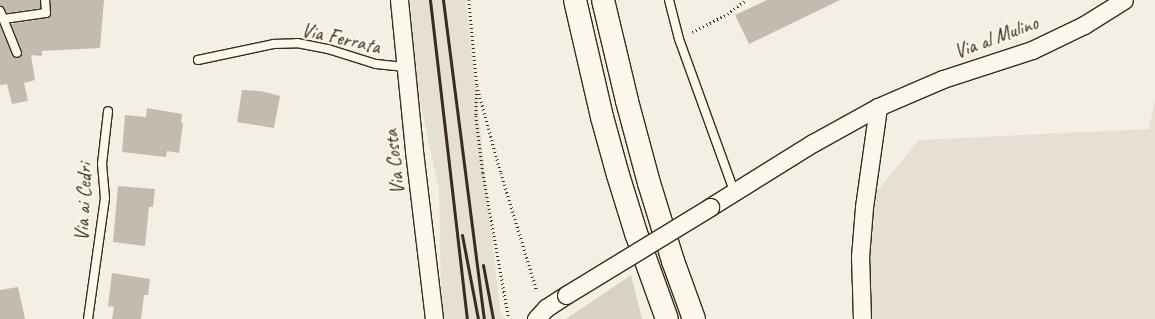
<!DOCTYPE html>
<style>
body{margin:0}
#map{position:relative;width:1155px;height:319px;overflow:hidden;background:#f3efe4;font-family:Caveat,sans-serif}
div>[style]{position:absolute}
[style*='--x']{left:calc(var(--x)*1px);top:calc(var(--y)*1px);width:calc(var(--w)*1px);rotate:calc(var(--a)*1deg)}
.built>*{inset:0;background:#e5dfd4}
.green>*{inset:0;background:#d8d1c6}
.building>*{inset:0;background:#c3bbb0}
.path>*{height:2.5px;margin-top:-1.25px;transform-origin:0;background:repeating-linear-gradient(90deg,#3b2a1e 0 1px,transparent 0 4px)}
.roads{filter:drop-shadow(1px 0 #3b2a1e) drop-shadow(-1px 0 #3b2a1e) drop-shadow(0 1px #3b2a1e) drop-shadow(0 -1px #3b2a1e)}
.service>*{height:8px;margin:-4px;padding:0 4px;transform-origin:4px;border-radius:4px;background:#fbf7ec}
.minor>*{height:17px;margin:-8.5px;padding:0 8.5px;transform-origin:8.5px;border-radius:8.5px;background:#fbf7ec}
.trunk>*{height:22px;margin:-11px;padding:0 11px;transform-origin:11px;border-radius:11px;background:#fbf7ec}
.rail>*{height:3px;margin:-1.5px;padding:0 1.5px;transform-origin:1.5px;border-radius:1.5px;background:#3b2a1e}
.bridges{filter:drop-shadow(1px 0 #3b2a1e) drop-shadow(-1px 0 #3b2a1e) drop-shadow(0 1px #3b2a1e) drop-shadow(0 -1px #3b2a1e)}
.minor-bridge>*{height:17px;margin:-8.5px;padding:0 8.5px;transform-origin:8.5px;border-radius:8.5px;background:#fbf7ec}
span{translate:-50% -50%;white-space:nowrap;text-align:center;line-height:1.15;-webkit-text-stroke:4px #fbf7ec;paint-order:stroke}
.street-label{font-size:20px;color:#3b2a1e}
</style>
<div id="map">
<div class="built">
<div style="clip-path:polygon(410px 0,466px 0,500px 310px,504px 319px,444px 319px,441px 287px,439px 191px,417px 86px)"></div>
<div style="clip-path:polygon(1155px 100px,1155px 319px,862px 319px,864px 207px,919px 140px,1149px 129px)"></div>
</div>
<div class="green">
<div style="clip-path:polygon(631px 275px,642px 319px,566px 319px)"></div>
</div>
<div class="building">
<div style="clip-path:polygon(0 0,40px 0,40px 8px,7px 13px,4px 7px,0 6px)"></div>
<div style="clip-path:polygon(51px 0,104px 0,100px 48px,42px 51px,42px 56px,31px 55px,35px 80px,24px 83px,28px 101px,12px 104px,7px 84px,0 85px,0 26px,12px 55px,16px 58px,19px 58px,22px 51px,11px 24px,49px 18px,51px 13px)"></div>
<div style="clip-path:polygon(767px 0,840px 0,749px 44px,735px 15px)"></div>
<div style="clip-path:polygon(242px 90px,261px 91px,280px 96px,274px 128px,237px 122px)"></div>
<div style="clip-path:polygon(147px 108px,182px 114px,181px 123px,183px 123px,179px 153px,167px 151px,166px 157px,122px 152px,125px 115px,146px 117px)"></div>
<div style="clip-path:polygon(118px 186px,155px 189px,153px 207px,149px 207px,145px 246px,113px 242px)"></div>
<div style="clip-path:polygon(112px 273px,150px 279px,148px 295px,144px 295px,141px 319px,112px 319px,114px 307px,108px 306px)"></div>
<div style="clip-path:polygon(18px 287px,25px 319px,0 319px,0 290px)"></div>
</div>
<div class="path">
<div style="--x:469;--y:0;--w:86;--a:84.7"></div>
<div style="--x:477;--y:86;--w:90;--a:74.6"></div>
<div style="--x:501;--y:173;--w:123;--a:73"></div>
<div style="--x:692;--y:32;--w:36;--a:-27"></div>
<div style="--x:724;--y:16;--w:27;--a:-36"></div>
<div style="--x:477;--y:90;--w:26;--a:92"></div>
<div style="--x:476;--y:116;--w:57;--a:83"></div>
<div style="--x:483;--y:173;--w:148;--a:79.9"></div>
</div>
<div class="roads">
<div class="service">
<div style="--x:669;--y:0;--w:40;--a:75.6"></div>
<div style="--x:679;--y:39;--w:162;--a:70.1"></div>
<div style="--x:0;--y:11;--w:45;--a:68"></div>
<div style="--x:4;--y:19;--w:42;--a:-8.1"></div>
<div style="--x:46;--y:13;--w:13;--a:-94"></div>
<div style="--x:198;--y:60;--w:78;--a:-11.9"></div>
<div style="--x:274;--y:44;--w:23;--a:-2"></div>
<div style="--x:297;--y:43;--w:32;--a:11"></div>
<div style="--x:328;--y:49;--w:50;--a:17.4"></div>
<div style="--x:376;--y:64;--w:31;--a:6"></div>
<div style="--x:88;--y:319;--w:122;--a:-82"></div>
<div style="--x:105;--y:198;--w:34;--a:-95"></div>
<div style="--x:102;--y:164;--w:53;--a:-83.5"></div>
</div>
<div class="minor">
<div style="--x:399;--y:0;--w:152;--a:84.3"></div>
<div style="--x:414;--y:151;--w:169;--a:83.2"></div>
<div style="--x:710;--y:207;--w:121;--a:-31.9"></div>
<div style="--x:813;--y:143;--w:74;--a:-29"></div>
<div style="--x:878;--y:107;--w:71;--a:-23.3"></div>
<div style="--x:943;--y:79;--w:94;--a:-18"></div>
<div style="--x:1032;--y:50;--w:58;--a:-25.7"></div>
<div style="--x:1084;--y:25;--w:47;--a:-32"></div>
<div style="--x:536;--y:319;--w:15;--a:-48"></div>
<div style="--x:546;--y:308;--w:24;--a:-33"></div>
<div style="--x:862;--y:319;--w:62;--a:-91.8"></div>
<div style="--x:860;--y:257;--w:50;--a:-85.4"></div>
<div style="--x:864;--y:207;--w:101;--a:-82"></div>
</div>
<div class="trunk">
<div style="--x:575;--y:0;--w:120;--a:77"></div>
<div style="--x:602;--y:117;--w:60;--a:74.6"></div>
<div style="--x:618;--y:175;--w:61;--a:72.8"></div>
<div style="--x:636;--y:233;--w:91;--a:70.2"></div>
<div style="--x:603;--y:0;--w:104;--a:76.6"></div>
<div style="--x:627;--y:101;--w:85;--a:75"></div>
<div style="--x:649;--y:183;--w:82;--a:72.9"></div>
<div style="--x:673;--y:261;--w:62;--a:70.1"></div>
</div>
</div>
<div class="rail">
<div style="--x:430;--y:0;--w:321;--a:83.4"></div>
<div style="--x:443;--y:0;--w:322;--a:82.7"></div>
<div style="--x:462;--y:235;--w:86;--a:79.2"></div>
<div style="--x:483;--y:265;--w:55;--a:79.5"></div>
</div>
<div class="bridges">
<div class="minor-bridge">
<div style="--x:566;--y:295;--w:169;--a:-31.4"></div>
</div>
</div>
<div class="street-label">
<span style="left:996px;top:37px;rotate:-20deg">Via al Mulino</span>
<span style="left:341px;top:38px;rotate:13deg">Via Ferrata</span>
<span style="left:394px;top:162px;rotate:-96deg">Via Costa</span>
<span style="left:83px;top:202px;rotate:-87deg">Via ai Cedri</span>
</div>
</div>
